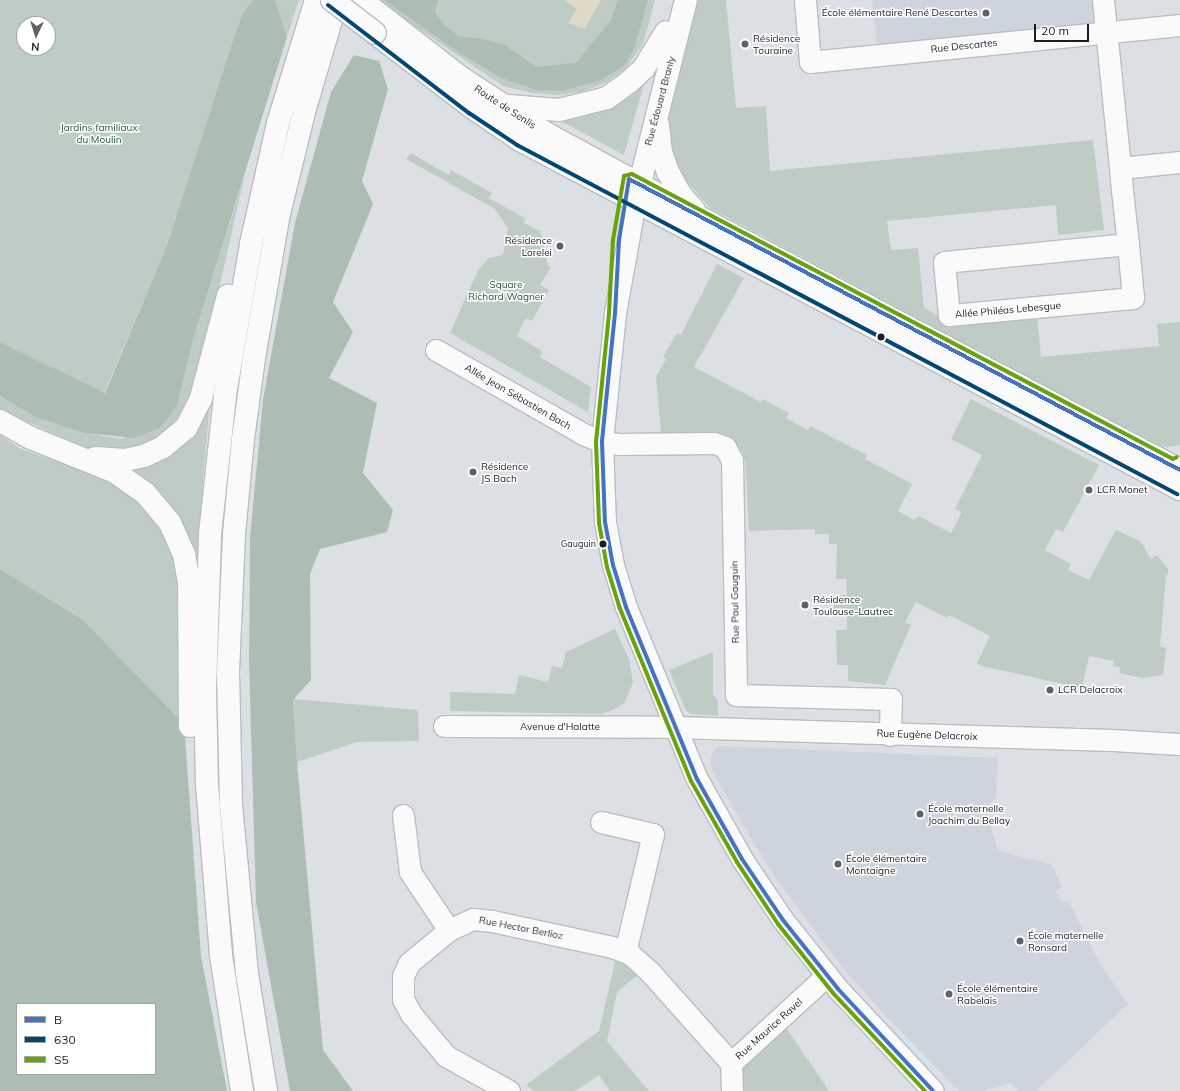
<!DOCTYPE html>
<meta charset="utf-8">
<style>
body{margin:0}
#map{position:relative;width:1180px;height:1091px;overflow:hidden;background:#dce0e4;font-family:Mulish,sans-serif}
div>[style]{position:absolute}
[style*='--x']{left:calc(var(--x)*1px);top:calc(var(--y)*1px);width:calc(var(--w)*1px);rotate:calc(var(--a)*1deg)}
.built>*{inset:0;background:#cdd4de}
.green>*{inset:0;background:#beccc5}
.forest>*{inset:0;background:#acbeb4}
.sand>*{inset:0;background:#dedac7}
.roads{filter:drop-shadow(1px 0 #babdc0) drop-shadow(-1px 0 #babdc0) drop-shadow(0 1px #babdc0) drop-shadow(0 -1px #babdc0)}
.minor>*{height:21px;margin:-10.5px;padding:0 10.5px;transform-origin:10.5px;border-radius:10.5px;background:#fafafb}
.major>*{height:22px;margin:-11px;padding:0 11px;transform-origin:11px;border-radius:11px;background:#fafafb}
.highway>*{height:22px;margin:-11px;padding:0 11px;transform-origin:11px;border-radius:11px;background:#fafafb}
.bridges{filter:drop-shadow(1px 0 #babdc0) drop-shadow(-1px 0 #babdc0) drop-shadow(0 1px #babdc0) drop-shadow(0 -1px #babdc0)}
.major-bridge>*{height:22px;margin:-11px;padding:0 11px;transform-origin:11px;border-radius:11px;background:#fafafb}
.bus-1>*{height:4px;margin:-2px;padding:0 2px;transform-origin:2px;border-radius:2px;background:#4472c4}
.bus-2>*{height:4px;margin:-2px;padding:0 2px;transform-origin:2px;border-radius:2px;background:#004677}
.bus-3>*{height:4px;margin:-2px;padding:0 2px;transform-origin:2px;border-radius:2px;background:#68a308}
.dots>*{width:11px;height:11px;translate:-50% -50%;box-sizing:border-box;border:2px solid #fff;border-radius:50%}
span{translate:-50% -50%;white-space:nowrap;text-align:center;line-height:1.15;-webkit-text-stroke:3px #fff;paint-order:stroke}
.bus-label{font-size:9px;color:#1c1e21}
.right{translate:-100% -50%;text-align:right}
.poi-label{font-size:10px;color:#1c1e21}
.left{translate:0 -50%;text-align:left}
.street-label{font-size:10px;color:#1c1e21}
.park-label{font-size:10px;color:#235536}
.legend{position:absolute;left:16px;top:1003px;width:140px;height:72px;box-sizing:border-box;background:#fff;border:1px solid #a4a5a6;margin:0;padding:5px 7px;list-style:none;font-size:12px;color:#1c1e21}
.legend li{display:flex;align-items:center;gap:8px;height:20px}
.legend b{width:20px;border:1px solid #a4a5a6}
.north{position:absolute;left:16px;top:16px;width:40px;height:40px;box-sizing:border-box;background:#fff;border:1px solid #a4a5a6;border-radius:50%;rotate:184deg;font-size:11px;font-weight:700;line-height:16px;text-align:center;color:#1c1e21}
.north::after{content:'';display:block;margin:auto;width:14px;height:18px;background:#5f6265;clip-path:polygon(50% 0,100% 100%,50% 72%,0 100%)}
.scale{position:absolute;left:1034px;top:24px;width:55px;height:18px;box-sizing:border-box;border:2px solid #1c1e21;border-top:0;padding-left:5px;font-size:12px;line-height:14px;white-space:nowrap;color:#1c1e21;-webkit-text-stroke:3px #fff;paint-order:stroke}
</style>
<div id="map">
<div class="built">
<div style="clip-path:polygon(872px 0,1097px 0,1100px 26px,877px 46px)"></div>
<div style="clip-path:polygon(719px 746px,998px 758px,996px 798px,985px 806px,998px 851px,1051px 864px,1062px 886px,1056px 891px,1061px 901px,1069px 902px,1100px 964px,1128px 1004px,1036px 1091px,1019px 1091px,1011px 1083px,985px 1091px,959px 1091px,880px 1010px,842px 967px,780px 884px,755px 845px,713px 772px,710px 762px,712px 752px)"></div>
</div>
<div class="green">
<div style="clip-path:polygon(evenodd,0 0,253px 0,243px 13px,235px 34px,167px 245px,104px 393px,0 342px,0 0,24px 24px,48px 24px,48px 48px,24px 48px,24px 24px)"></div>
<div style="clip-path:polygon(275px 0,299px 0,287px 37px,277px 7px)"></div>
<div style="clip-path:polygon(376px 0,565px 0,577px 9px,584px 29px,601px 0,655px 0,643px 44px,625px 69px,605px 83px,581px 92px,558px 95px,532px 93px,503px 86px)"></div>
<div style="clip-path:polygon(696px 0,726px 0,736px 108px,766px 106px,770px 171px,1093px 140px,1104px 230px,1058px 235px,1056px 205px,887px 221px,891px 250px,918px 248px,924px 308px,951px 323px,1037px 315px,1041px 357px,1159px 346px,1157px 324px,1180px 322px,1180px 445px,1167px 447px,1156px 445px,710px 208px,682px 176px,670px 146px,668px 130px,669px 113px)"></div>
<div style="clip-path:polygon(647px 73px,624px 155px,552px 116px)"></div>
<div style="clip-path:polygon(411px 153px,449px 175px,451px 170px,492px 193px,489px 198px,526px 219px,524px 223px,537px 230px,540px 230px,548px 266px,551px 267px,540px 285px,549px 290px,532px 321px,526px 318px,517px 336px,542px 351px,540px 357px,591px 387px,588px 412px,450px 333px,478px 270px,489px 258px,503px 255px,508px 228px,495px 209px,406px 159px)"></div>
<div style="clip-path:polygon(245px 174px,193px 403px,178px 426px,159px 441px,131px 451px,105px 450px,85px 448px,0 409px,0 396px,35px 417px,83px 433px,122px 439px,177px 406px,193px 340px)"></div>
<div style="clip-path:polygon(717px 264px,744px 278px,694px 367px,761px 402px,763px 399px,779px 408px,789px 413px,786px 418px,808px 430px,810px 426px,867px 455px,865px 459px,912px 484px,898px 511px,914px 520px,919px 516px,951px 533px,962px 512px,955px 509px,982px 455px,951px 439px,971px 399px,1099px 465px,1063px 532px,1056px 529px,1045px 550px,1071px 564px,1068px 570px,1089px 580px,1116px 530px,1140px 541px,1151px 559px,1157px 555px,1168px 569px,1168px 575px,1166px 575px,1160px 646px,1166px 648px,1163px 675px,1143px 678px,1119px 673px,1120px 667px,1113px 666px,1114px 661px,1089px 656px,1082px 688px,982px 666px,977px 663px,990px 636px,949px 615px,947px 618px,916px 602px,905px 622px,911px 625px,885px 685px,848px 681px,848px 665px,837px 665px,836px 630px,847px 630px,847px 613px,834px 613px,833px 596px,847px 595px,846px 579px,836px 579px,837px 544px,829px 544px,829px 534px,815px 534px,815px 529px,749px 531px,746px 468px,743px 453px,736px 444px,727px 437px,661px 433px,656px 377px,666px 359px,663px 357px,677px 333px,681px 335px)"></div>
<div style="clip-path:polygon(203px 412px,209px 412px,197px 551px,192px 556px,126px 468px)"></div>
<div style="clip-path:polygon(0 435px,21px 449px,106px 479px,139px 499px,165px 526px,176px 567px,184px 724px,83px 620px,0 569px)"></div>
<div style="clip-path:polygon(615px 629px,629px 659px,633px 683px,624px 703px,615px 709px,602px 714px,450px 711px,450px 692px,515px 694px,519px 675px,548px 682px,552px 666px,562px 668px,566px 652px)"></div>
<div style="clip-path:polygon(713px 652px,713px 694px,718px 701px,718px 716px,691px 714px,686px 711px,669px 670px)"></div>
<div style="clip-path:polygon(293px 699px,418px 710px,419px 741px,357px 742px,297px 762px)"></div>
<div style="clip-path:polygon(616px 958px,640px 973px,617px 992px,607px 1041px,649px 1091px,610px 1091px,599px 1075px,575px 1091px,534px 1091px,526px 1085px,599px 1031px)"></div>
<div style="clip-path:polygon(785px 1026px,829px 1091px,742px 1091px,743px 1062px)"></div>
</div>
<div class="forest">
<div style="clip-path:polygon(253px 0,275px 0,287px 37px,193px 340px,177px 406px,160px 428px,135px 438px,83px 433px,35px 417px,0 396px,0 342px,105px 393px,167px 245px,235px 34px,243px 13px)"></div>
<div style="clip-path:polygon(384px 0,438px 0,435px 12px,444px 25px,460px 37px,478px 38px,503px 44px,537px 67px,576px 63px,611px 20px,618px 0,648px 0,634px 49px,624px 66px,601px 80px,562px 91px,536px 90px,502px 78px,461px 54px)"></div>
<div style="clip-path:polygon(354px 55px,379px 61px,388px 89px,362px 181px,373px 204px,333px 302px,353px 332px,329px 378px,377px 403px,363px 473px,393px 510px,387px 532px,320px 549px,310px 574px,311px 680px,293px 700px,297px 762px,323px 1050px,353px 1091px,290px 1091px,256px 902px,249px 663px,250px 538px,263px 400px,295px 223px,331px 92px)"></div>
<div style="clip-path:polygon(evenodd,0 569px,83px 620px,184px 724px,201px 956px,227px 1091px,0 1091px,0 569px,17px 1004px,155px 1004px,155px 1074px,17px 1074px,17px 1004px)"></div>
</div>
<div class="sand">
<div style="clip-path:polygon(565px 0,601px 0,584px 29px,568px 23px,577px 9px)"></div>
</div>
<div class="roads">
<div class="minor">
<div style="--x:805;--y:0;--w:62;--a:85.4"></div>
<div style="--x:810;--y:62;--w:372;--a:-5.7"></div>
<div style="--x:1103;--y:0;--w:169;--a:84.2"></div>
<div style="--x:1120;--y:168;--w:60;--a:-5.7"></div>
<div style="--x:1120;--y:168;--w:22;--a:85"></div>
<div style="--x:1122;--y:190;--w:54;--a:83.7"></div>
<div style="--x:1128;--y:244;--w:54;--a:84.7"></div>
<div style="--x:1133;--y:298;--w:185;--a:174.7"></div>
<div style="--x:949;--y:315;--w:53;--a:-95.4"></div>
<div style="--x:944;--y:262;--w:185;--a:-5.6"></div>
<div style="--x:635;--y:202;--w:113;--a:100.2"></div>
<div style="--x:615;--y:313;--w:130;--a:95.8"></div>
<div style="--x:602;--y:442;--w:80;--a:87.9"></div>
<div style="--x:605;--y:522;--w:44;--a:79.5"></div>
<div style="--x:613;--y:565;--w:44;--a:72.8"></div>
<div style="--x:626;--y:607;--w:186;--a:67.6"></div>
<div style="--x:697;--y:779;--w:92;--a:60.6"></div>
<div style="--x:742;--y:859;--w:73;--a:56.1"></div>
<div style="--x:783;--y:920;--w:88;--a:51.4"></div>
<div style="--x:838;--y:989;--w:139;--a:47"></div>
<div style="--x:436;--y:350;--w:169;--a:29.7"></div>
<div style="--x:583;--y:434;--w:21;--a:23"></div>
<div style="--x:602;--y:442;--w:16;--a:7"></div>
<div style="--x:618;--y:444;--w:96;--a:-0.6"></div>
<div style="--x:714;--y:443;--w:12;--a:20"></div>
<div style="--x:725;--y:447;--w:15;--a:62"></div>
<div style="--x:732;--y:460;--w:235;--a:89"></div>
<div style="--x:736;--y:695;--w:155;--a:1.5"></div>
<div style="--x:891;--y:699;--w:36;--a:92"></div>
<div style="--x:444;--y:726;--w:231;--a:0.2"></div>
<div style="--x:675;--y:727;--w:438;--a:1.7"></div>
<div style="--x:1113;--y:740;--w:67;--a:3.4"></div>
<div style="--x:403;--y:815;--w:57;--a:83"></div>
<div style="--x:410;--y:872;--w:70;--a:56.1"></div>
<div style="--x:601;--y:822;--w:53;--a:13"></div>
<div style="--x:653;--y:834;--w:121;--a:103.3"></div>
<div style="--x:731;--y:1063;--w:130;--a:-42.5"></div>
<div style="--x:731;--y:1063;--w:28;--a:88"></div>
<div style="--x:509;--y:1091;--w:72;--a:-150.9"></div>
<div style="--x:446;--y:1056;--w:55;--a:-129.8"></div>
<div style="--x:411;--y:1014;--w:17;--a:-118"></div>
<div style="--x:403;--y:999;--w:23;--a:-90"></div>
<div style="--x:403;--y:976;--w:14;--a:-65"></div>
<div style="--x:409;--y:963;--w:52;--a:-39.5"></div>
<div style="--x:449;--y:930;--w:26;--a:-25"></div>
<div style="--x:473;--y:919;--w:19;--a:6"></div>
<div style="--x:492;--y:921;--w:123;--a:12.2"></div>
<div style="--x:612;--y:947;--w:19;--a:21"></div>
<div style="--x:630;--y:954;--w:27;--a:42"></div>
<div style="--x:650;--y:972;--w:122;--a:48.3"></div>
</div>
<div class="major">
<div style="--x:361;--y:0;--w:125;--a:37.9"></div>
<div style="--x:460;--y:77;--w:104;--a:33.2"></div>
<div style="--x:547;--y:134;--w:188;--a:28.6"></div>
<div style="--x:712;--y:224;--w:529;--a:27.73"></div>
<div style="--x:375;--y:33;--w:123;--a:37.4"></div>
<div style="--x:473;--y:108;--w:57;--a:34.2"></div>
<div style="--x:520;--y:140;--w:747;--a:27.87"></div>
<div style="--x:509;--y:106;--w:50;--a:4.6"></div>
<div style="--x:559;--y:110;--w:49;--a:-14"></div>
<div style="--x:607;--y:98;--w:26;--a:-36"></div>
<div style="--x:628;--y:83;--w:22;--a:-43"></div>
<div style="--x:644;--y:68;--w:42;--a:-58.6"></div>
<div style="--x:658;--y:125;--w:27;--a:84"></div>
<div style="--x:661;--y:152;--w:21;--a:71"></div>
<div style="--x:668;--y:172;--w:25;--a:61"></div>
<div style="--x:680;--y:194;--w:21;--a:49"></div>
<div style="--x:636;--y:199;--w:205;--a:-75.9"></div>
</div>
<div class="highway">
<div style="--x:0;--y:421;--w:35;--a:29"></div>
<div style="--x:31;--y:438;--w:91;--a:22"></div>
<div style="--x:115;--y:472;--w:37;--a:35"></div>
<div style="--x:145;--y:493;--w:39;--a:50"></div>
<div style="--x:170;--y:523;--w:34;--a:66"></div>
<div style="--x:184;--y:554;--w:27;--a:80"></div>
<div style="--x:189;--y:581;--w:145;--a:89.6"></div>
<div style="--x:95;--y:458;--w:30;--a:4"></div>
<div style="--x:125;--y:460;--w:19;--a:-12"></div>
<div style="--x:144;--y:456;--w:21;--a:-25"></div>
<div style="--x:163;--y:447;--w:30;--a:-40"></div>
<div style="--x:186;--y:428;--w:34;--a:-63"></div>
<div style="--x:201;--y:398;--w:106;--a:-75.2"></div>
<div style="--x:242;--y:1091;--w:138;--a:-98.8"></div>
<div style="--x:221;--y:955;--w:170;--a:-94.7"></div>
<div style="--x:207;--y:786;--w:98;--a:-91.2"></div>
<div style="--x:205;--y:688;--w:154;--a:-88.1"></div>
<div style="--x:210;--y:534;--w:140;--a:-83.8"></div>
<div style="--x:225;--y:395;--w:153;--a:-80.2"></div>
<div style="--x:251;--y:244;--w:124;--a:-77.4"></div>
<div style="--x:278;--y:123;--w:129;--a:-72.8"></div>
<div style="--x:266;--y:1091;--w:119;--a:-99.2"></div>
<div style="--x:247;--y:974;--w:171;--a:-95.4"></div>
<div style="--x:231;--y:804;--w:132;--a:-91.3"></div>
<div style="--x:228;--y:672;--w:138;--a:-87.5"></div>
<div style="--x:234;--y:534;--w:95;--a:-84.6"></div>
<div style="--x:243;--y:439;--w:82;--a:-82.3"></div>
<div style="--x:254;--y:358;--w:146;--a:-80.2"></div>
<div style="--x:279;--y:214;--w:105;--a:-76.2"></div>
<div style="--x:304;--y:112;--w:117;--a:-73.6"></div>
</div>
</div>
<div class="bridges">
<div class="major-bridge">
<div style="--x:332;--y:0;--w:54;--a:37.5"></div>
</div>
</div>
<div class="bus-1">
<div style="--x:629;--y:179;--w:62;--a:99.3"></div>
<div style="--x:619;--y:240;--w:73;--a:93.1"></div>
<div style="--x:615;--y:313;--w:130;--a:95.8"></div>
<div style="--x:602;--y:442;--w:80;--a:87.9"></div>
<div style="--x:605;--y:522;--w:44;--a:79.5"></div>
<div style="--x:613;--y:565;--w:44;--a:72.8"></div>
<div style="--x:626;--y:607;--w:186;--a:67.6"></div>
<div style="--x:697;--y:779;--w:92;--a:60.6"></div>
<div style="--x:742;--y:859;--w:73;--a:56.1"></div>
<div style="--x:783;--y:920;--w:88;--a:51.4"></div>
<div style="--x:838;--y:989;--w:139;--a:47"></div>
<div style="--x:629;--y:179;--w:623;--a:27.84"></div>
</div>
<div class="bus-2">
<div style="--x:328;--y:5;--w:178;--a:37.5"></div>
<div style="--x:469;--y:113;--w:58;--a:33.7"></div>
<div style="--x:517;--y:145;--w:747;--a:27.87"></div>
</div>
<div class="bus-3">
<div style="--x:925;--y:1091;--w:134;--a:-133.2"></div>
<div style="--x:833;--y:993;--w:88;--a:-128.6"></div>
<div style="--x:778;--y:924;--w:74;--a:-123.5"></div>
<div style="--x:737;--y:862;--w:93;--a:-119.6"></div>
<div style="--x:691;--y:781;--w:186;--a:-112.4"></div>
<div style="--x:620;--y:609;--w:44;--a:-107.2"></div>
<div style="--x:607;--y:567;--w:45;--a:-100.3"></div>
<div style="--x:599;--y:523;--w:81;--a:-92.1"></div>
<div style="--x:596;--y:442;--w:130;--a:-84.2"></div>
<div style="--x:609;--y:313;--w:73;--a:-86.9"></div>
<div style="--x:613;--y:240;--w:65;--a:-80.2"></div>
<div style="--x:624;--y:176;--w:8;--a:-14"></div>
<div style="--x:632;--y:174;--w:611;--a:27.78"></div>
<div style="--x:1173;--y:459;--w:4;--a:-27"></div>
</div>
<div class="dots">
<div style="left:986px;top:13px;background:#5f6265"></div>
<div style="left:745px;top:44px;background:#5f6265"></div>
<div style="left:560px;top:246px;background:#5f6265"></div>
<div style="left:881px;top:337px;background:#1c1e21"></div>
<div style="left:473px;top:472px;background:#5f6265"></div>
<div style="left:1089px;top:490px;background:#5f6265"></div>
<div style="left:603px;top:544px;background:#1c1e21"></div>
<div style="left:805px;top:605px;background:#5f6265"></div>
<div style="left:1050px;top:690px;background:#5f6265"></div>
<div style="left:920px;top:814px;background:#5f6265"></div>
<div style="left:838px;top:864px;background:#5f6265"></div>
<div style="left:1020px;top:941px;background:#5f6265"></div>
<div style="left:949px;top:994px;background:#5f6265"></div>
</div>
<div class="bus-label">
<span class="right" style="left:596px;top:544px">Gauguin</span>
</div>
<div class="poi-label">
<span class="right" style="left:978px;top:13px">École élémentaire René Descartes</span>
<span class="left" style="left:753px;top:44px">Résidence<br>Touraine</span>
<span class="right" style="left:552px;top:246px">Résidence<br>Lorelei</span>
<span class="left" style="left:481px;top:472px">Résidence<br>JS Bach</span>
<span class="left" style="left:1097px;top:490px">LCR Monet</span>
<span class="left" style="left:813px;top:605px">Résidence<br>Toulouse-Lautrec</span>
<span class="left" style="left:1058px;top:690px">LCR Delacroix</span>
<span class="left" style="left:928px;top:814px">École maternelle<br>Joachim du Bellay</span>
<span class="left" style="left:846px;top:864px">École élémentaire<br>Montaigne</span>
<span class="left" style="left:1028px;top:941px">École maternelle<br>Ronsard</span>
<span class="left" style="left:957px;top:994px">École élémentaire<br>Rabelais</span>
</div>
<div class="street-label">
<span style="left:964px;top:46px;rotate:-6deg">Rue Descartes</span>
<span style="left:660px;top:101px;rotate:-75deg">Rue Édouard Branly</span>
<span style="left:505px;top:107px;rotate:33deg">Route de Senlis</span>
<span style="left:1008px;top:310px;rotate:-5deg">Allée Philéas Lebesgue</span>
<span style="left:518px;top:397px;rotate:30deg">Allée Jean Sébastien Bach</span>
<span style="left:735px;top:602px;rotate:-91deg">Rue Paul Gauguin</span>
<span style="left:560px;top:727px">Avenue d'Halatte</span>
<span style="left:927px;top:735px;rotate:2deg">Rue Eugène Delacroix</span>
<span style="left:521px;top:928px;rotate:11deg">Rue Hector Berlioz</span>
<span style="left:769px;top:1029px;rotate:-42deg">Rue Maurice Ravel</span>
</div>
<div class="park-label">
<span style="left:99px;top:133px">Jardins familiaux<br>du Moulin</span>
<span style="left:506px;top:290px">Square<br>Richard Wagner</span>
</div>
<ul class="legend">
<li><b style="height:5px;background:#4472c4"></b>B</li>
<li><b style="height:5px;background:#004677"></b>630</li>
<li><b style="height:5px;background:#68a308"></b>S5</li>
</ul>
<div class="north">N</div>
<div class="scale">20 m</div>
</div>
